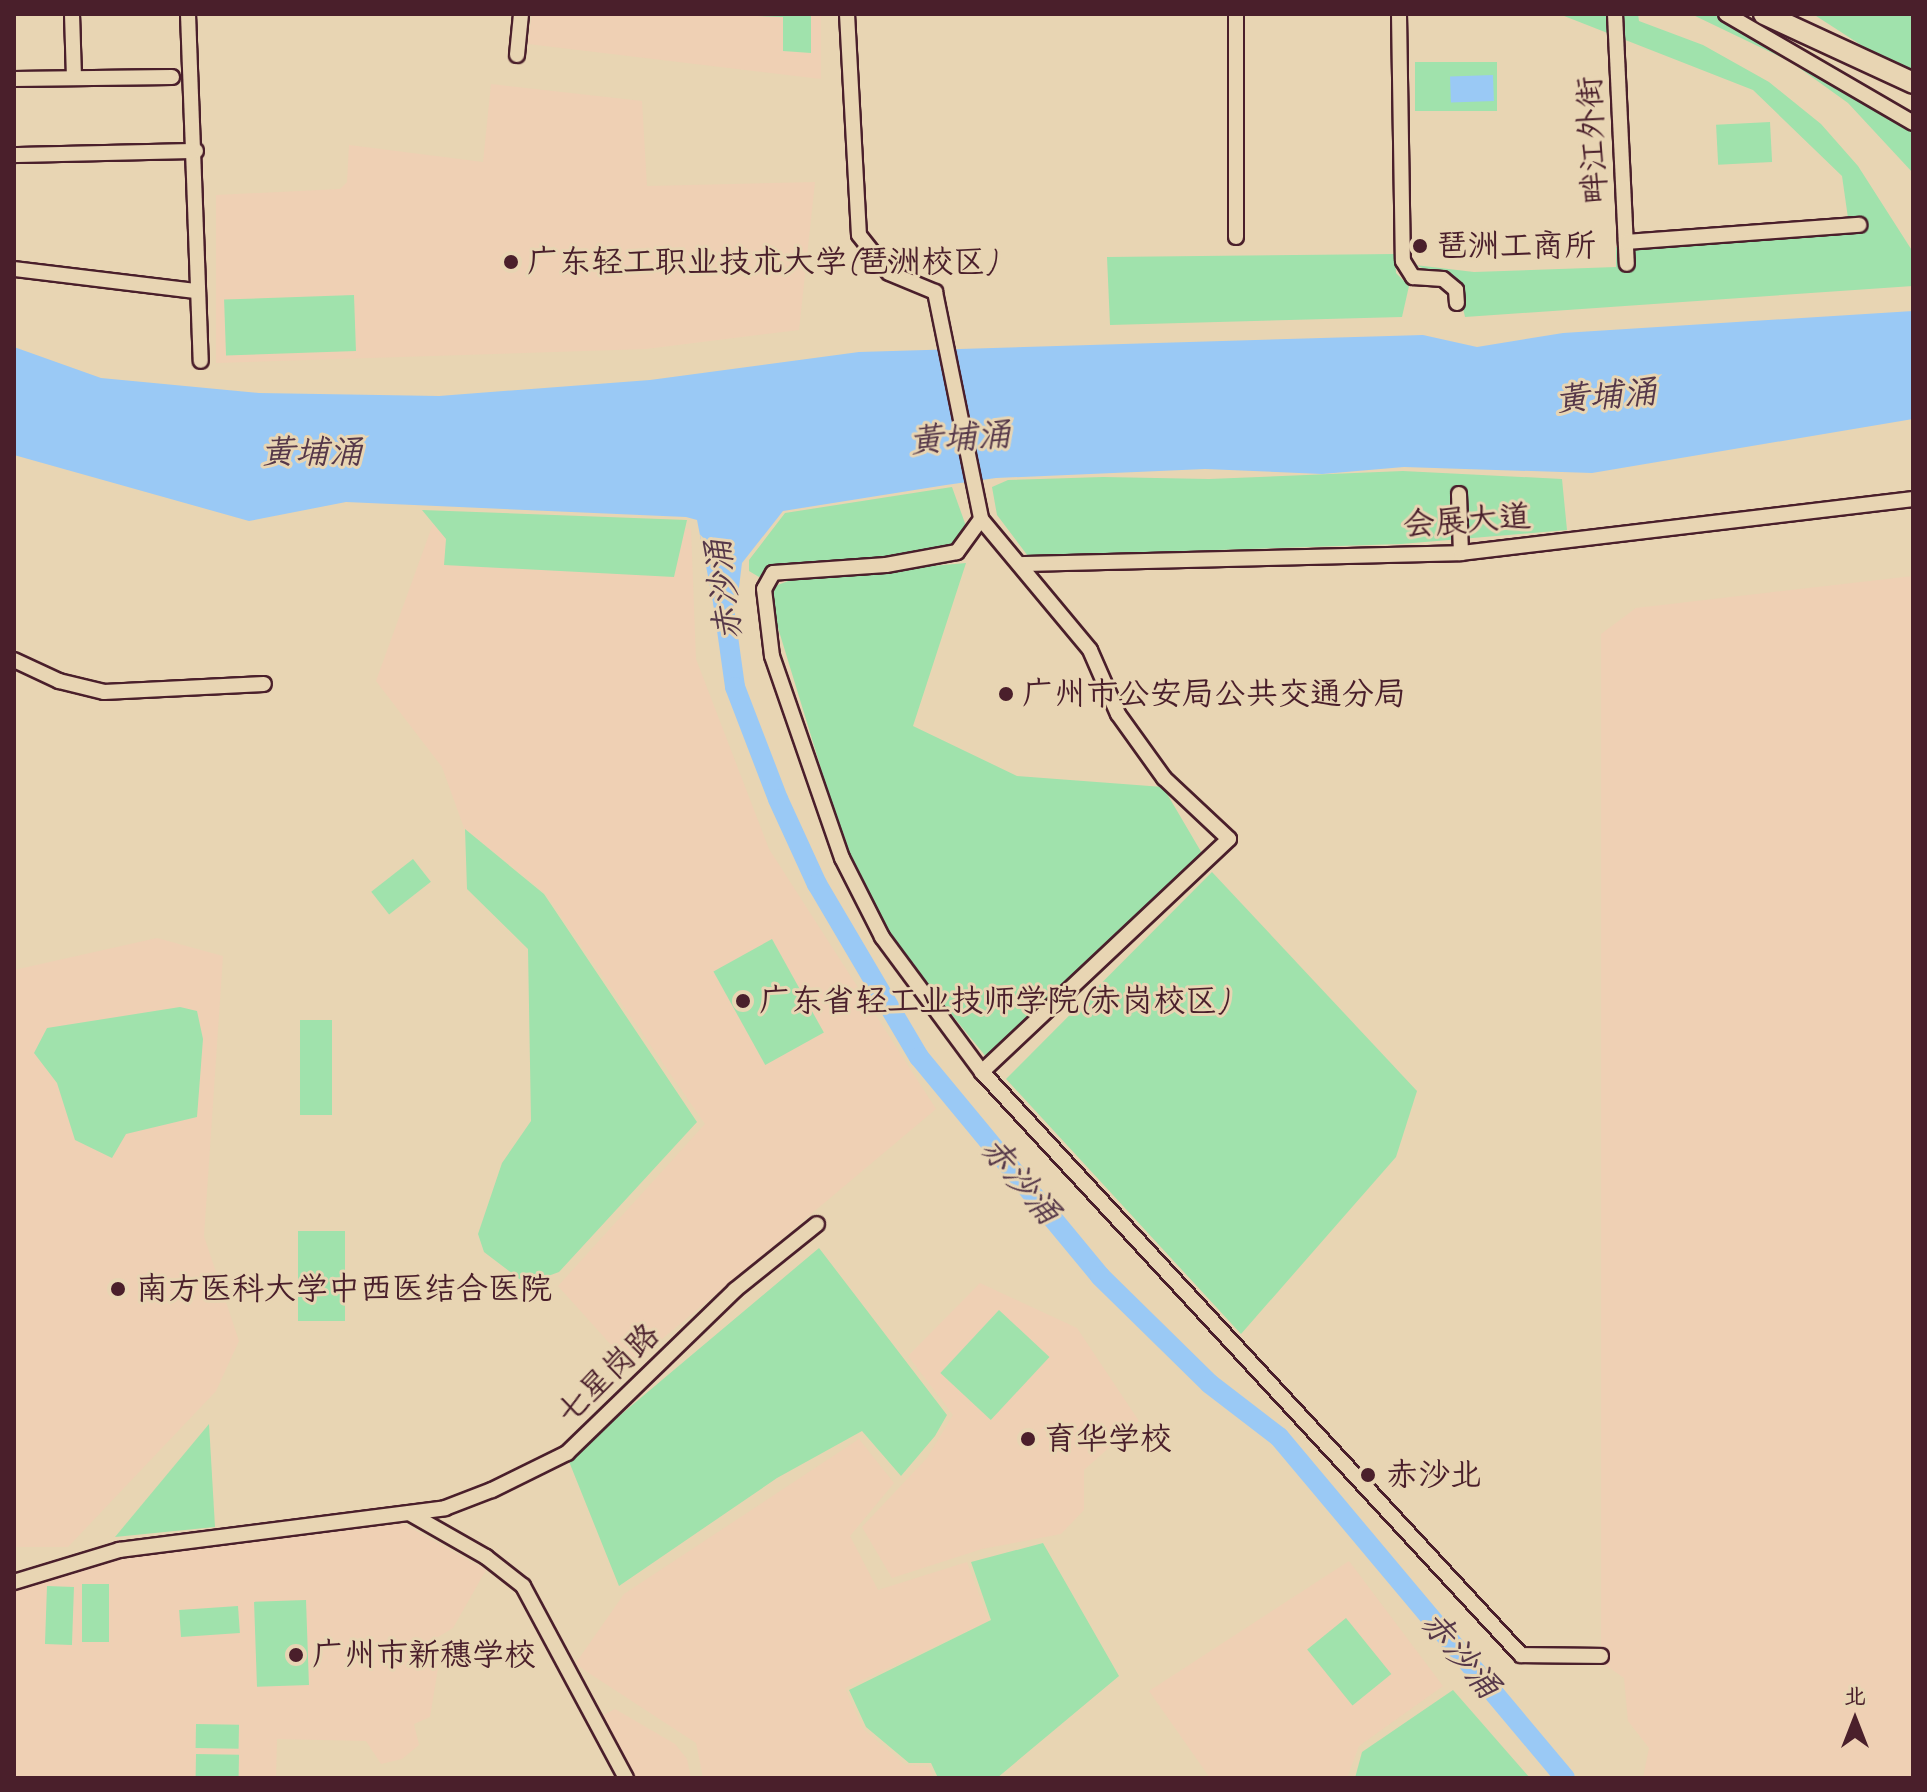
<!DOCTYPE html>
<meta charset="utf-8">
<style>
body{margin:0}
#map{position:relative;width:1927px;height:1792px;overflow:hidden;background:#e8d5b3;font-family:Caveat,"LXGW WenKai TC",sans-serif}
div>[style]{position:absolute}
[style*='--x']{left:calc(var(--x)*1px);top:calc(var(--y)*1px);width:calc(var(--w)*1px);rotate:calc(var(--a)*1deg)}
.built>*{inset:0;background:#efd0b4}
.green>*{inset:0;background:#a0e2ac;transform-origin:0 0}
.water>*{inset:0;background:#9ac9f5;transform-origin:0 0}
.river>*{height:20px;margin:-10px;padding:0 10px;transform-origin:10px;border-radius:10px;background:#9ac9f5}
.roads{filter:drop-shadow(2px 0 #4a1f2b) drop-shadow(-2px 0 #4a1f2b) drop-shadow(0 2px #4a1f2b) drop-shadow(0 -2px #4a1f2b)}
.minor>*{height:14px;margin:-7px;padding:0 7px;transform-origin:7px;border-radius:7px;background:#e8d5b3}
.highway>*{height:20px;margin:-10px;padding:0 10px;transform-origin:10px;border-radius:10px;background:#e8d5b3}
.dots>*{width:22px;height:22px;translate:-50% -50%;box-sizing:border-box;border:4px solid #e8d5b3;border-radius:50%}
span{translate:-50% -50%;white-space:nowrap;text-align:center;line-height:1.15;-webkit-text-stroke:6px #e8d5b3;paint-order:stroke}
.street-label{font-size:32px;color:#4a1f2b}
.poi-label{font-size:32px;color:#4a1f2b}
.left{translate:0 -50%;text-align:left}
.water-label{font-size:34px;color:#563849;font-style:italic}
.frame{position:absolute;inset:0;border:16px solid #4a1f2b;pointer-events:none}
.north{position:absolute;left:1815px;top:1680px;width:80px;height:80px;-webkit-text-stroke:6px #e8d5b3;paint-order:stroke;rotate:0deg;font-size:22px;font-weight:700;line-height:32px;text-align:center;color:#4a1f2b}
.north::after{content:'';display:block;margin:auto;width:28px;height:36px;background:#4a1f2b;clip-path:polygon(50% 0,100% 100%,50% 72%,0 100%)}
</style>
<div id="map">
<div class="built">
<div style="clip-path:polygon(532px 14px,821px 14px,821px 79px,528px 44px)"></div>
<div style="clip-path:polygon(491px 84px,642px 101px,647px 186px,815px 182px,799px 330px,646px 349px,216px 363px,216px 195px,340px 189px,347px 182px,349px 145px,483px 162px)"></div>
<div style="clip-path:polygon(434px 521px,691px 529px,696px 659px,769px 849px,936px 1109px,630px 1366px,558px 1286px,705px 1124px,545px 893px,464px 828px,442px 767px,376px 681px)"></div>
<div style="clip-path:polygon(1913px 576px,1913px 1778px,1643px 1778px,1649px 1748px,1628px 1721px,1624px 1678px,1601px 1662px,1601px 634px,1636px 608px)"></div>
<div style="clip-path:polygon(157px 938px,223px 956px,204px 1236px,239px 1341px,216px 1391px,68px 1547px,14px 1547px,14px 970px)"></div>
<div style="clip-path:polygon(980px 1283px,1077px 1328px,1139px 1421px,1084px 1470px,1084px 1510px,1061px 1534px,982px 1549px,892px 1578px,862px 1527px,927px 1458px,953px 1415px,908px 1356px)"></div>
<div style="clip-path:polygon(859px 1439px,894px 1483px,850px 1536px,878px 1590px,967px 1562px,989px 1621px,845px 1688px,863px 1729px,905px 1765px,929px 1767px,934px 1778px,703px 1778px,696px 1743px,575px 1664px,624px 1594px)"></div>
<div style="clip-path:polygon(402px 1523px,486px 1570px,453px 1628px,428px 1643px,438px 1668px,430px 1717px,414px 1724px,419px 1745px,402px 1759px,381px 1764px,366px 1741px,277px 1739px,276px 1778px,14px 1778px,14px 1589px,75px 1568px,153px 1554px)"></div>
<div style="clip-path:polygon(1349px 1561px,1443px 1686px,1359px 1746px,1347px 1778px,1210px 1778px,1149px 1691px)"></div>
<div style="clip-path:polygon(615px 1709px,675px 1744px,687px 1759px,691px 1778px,630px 1778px,600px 1717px)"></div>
</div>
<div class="green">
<div style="clip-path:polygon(704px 14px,811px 14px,811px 53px,783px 51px,783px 17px)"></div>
<div style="clip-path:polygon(1559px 14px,1638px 14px,1639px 21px,1703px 45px,1769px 82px,1821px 124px,1858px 166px,1913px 252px,1913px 286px,1465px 317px,1457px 282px,1415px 265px,1474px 272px,1616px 267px,1616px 247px,1632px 246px,1632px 236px,1848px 218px,1842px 176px,1753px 90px)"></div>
<div style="clip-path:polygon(1691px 14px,1714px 14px,1734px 23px,1913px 127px,1913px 173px,1848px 103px,1791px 62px)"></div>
<div style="clip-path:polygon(1813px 14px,1911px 14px,1913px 74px,1861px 45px)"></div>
<div style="left:1497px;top:62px;width:49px;height:82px;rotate:90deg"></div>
<div style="left:1770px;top:122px;width:40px;height:54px;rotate:87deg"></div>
<div style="clip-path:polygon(1395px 254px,1396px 273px,1409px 286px,1402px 317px,1110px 325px,1107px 257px)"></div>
<div style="left:354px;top:295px;width:56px;height:130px;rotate:88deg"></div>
<div style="clip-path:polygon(1403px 471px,1562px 479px,1567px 530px,1401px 544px,1028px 556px,997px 515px,992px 487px,1008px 480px,1103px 477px,1209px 479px)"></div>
<div style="clip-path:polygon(952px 487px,966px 526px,957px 550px,888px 562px,777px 570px,759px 577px,749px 571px,749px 560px,785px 513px)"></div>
<div style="clip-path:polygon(422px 510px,687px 520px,674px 577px,444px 565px,446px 539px)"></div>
<div style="clip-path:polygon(966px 563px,913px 726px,1017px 776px,1163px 787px,1203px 855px,987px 1058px,891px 940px,849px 860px,771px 605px,775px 586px,796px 578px)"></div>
<div style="clip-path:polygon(465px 829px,544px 894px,697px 1122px,559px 1272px,526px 1284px,484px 1252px,478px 1234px,502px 1163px,531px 1121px,528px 949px,467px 889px)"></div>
<div style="left:413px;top:859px;width:29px;height:53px;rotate:52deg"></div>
<div style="clip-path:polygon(1212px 872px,1417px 1091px,1396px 1157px,1241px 1334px,1006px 1079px)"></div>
<div style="left:772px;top:939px;width:107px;height:67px;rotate:61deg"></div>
<div style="clip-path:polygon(180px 1007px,197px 1011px,203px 1039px,197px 1117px,126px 1134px,112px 1158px,75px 1140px,57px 1083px,34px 1053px,47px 1028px)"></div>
<div style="left:300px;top:1020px;width:32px;height:95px"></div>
<div style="left:298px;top:1231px;width:47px;height:90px"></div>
<div style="clip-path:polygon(819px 1248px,947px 1415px,935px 1436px,901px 1476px,862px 1431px,777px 1478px,619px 1586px,568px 1459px)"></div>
<div style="left:999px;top:1310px;width:69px;height:86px;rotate:43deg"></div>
<div style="clip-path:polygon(209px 1424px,215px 1527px,115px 1537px)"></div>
<div style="clip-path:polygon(1043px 1543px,1119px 1676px,997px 1778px,938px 1778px,931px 1763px,909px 1763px,866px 1727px,849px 1690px,991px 1620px,971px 1562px)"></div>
<div style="left:82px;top:1584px;width:27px;height:58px"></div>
<div style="left:47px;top:1586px;width:27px;height:58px;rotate:2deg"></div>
<div style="left:306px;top:1600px;width:85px;height:52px;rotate:88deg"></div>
<div style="left:238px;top:1606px;width:27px;height:59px;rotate:86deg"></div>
<div style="left:1346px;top:1618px;width:72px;height:50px;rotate:51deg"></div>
<div style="clip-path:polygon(1453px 1690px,1530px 1778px,1355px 1778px,1362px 1752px)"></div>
<div style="left:196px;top:1724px;width:43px;height:24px;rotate:1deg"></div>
<div style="left:196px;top:1754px;width:43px;height:24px;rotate:1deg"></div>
</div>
<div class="water">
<div style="left:1493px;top:75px;width:26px;height:43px;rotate:88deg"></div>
<div style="clip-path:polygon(1913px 311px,1913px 419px,1592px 473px,1404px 467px,1322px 474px,1205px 469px,996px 478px,946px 485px,783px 511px,742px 563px,737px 603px,714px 607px,697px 520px,686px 517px,346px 502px,249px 521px,14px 455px,14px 347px,101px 378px,259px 393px,439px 396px,650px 380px,859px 352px,1423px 335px,1477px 347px,1563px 333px)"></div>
</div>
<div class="river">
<div style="--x:720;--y:580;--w:108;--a:82"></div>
<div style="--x:735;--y:687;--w:120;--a:69"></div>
<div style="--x:778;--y:799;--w:94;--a:65.4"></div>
<div style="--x:817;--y:884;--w:201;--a:59.5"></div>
<div style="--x:919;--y:1057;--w:284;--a:50.4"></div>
<div style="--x:1100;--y:1276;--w:154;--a:44.5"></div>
<div style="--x:1210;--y:1384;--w:87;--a:37.5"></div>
<div style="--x:1279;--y:1437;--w:445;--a:50"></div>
</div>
<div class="roads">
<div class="minor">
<div style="--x:72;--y:14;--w:64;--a:88.2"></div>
<div style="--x:188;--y:14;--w:347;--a:87.9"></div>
<div style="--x:847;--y:14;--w:221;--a:86.9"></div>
<div style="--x:859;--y:235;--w:48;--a:51.7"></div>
<div style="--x:889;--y:273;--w:50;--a:22.4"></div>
<div style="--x:935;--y:292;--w:232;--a:78.5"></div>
<div style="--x:981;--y:519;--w:170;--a:50.2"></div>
<div style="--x:1090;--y:650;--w:70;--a:66.4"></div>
<div style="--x:1118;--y:714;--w:79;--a:54.3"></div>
<div style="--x:1164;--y:778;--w:89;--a:43.2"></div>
<div style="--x:1229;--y:839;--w:340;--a:136.7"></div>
<div style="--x:1399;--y:14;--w:247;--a:89.1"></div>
<div style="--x:1403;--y:261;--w:19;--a:58"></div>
<div style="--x:1413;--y:277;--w:30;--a:4"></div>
<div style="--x:1443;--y:279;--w:17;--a:40"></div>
<div style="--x:1456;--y:290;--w:13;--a:86"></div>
<div style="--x:1615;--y:14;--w:250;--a:87.3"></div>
<div style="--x:1726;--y:14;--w:216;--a:30.2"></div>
<div style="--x:517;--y:55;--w:41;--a:-84.4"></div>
<div style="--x:14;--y:79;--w:158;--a:-0.7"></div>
<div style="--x:14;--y:155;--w:182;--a:-1.3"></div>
<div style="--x:1236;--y:237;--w:223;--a:-90"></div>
<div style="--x:1626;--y:242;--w:234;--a:-4.2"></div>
<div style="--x:14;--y:269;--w:184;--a:6.9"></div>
<div style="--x:1459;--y:494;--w:59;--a:88.1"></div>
<div style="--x:981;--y:519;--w:41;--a:126"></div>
<div style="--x:957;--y:552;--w:72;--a:169.6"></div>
<div style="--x:886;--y:565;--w:113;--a:176"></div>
<div style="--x:773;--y:573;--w:18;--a:119"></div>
<div style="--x:764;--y:589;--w:67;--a:83.2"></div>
<div style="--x:772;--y:656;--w:214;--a:70.9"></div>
<div style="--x:842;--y:858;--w:89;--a:63.1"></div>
<div style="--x:882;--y:937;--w:168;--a:53.5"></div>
<div style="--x:982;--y:1072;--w:794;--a:47.25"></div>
<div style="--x:1521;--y:1655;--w:80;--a:0.7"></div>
<div style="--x:1022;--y:564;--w:439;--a:-1.4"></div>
<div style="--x:1461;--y:553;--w:455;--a:-6.8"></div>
<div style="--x:14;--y:660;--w:50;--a:25"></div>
<div style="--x:59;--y:681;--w:46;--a:13.7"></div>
<div style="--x:104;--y:692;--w:160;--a:-2.9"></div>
<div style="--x:409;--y:1513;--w:89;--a:29.7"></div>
<div style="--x:486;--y:1557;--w:47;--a:38.1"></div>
<div style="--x:523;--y:1586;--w:218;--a:61.8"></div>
<div style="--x:14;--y:1582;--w:110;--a:-16.9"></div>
<div style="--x:119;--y:1550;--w:329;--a:-7.3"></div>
<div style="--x:445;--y:1508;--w:50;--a:-21"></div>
<div style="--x:492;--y:1490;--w:84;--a:-26.3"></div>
<div style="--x:567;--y:1453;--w:234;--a:-44.1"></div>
<div style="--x:735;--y:1290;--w:105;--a:-38.8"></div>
</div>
<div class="highway">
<div style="--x:1764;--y:14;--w:164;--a:24.8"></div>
</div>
</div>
<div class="dots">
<div style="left:1420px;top:246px;background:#4a1f2b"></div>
<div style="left:511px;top:262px;background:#4a1f2b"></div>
<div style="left:1006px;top:694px;background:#4a1f2b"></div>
<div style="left:743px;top:1001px;background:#4a1f2b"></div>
<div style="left:118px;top:1289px;background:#4a1f2b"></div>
<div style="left:1028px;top:1439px;background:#4a1f2b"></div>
<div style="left:1368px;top:1475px;background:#4a1f2b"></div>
<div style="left:296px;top:1655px;background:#4a1f2b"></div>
</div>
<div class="street-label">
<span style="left:1593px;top:140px;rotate:-93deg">畔江外街</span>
<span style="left:1467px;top:521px;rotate:-4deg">会展大道</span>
<span style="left:608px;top:1374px;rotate:-44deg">七星岗路</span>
</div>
<div class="poi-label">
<span class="left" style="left:1436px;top:246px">琶洲工商所</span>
<span class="left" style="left:527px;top:262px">广东轻工职业技术大学(琶洲校区)</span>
<span class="left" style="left:1022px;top:694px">广州市公安局公共交通分局</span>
<span class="left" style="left:759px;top:1001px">广东省轻工业技师学院(赤岗校区)</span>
<span class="left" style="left:136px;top:1289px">南方医科大学中西医结合医院</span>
<span class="left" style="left:1044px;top:1439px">育华学校</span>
<span class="left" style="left:1386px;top:1475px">赤沙北</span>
<span class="left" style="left:312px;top:1655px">广州市新穗学校</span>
</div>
<div class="water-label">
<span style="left:1606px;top:395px;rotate:-5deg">黄埔涌</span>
<span style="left:960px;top:437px;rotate:-4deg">黄埔涌</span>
<span style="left:312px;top:452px">黄埔涌</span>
<span style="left:723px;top:590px;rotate:-97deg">赤沙涌</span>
<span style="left:1021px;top:1180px;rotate:50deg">赤沙涌</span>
<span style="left:1461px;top:1654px;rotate:50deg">赤沙涌</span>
</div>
<div class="frame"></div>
<div class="north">北</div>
</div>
